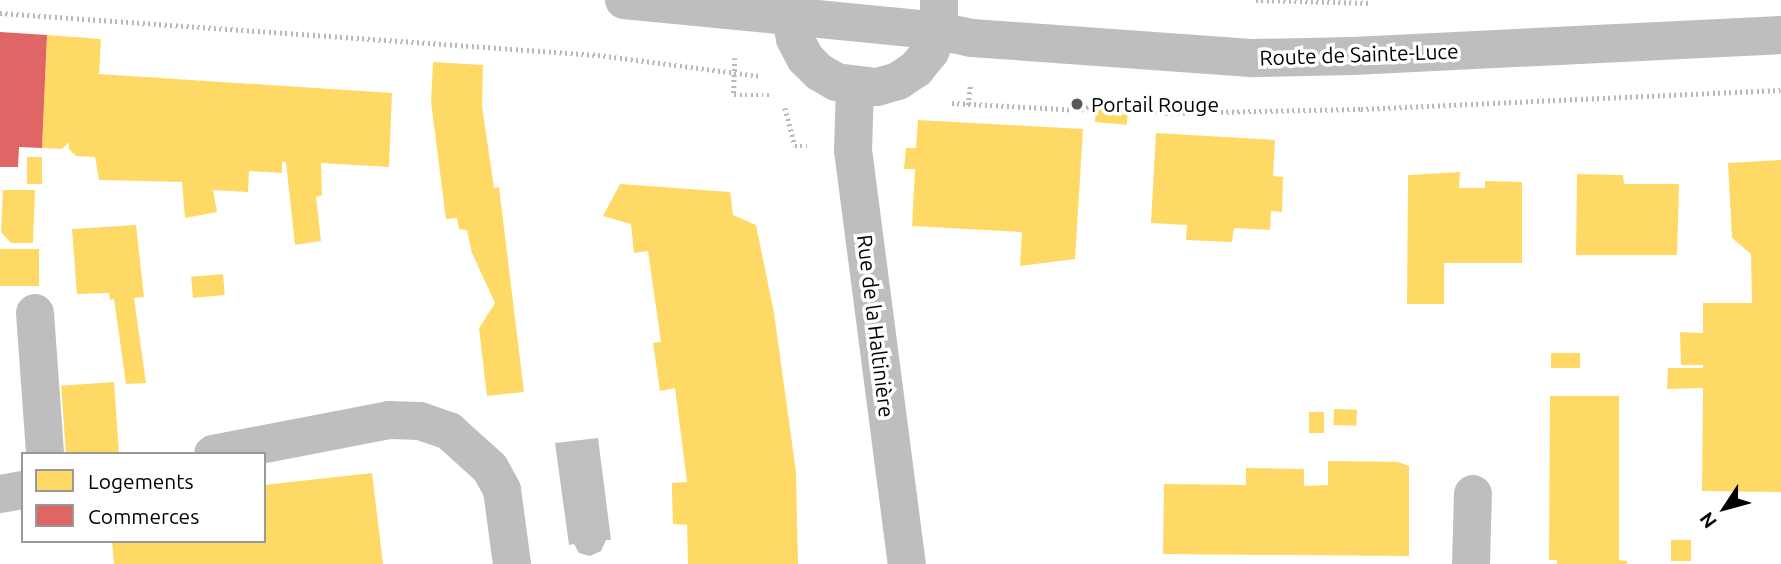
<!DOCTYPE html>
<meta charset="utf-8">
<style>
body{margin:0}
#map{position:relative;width:1781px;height:564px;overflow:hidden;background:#fff;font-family:Ubuntu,sans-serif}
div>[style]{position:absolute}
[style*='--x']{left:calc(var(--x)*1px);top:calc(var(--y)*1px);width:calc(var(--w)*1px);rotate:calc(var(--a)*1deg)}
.water>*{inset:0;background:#bfbfbf}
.homes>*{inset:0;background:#ffd966;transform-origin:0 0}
.shops>*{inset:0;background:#e06666}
.path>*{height:4.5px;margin-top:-2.25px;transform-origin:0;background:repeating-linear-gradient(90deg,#b9b9b9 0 2px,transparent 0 5.5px)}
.minor>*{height:38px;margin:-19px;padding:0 19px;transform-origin:19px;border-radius:19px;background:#bebebe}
.dots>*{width:19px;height:19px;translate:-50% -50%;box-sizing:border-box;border:4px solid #fff;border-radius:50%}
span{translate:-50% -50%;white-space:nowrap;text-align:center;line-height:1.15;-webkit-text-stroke:7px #fff;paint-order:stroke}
.street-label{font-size:21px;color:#000}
.poi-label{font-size:21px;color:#000}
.left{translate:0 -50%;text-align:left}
.legend{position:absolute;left:21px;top:452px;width:245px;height:91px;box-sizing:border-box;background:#fff;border:2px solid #999;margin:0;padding:9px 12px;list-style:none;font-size:21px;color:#000}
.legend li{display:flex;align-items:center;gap:14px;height:35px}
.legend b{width:35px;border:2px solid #999}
.north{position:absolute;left:1690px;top:473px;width:70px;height:70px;-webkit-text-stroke:5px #fff;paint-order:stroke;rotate:234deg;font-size:19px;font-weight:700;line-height:28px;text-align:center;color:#000}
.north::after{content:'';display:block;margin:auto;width:24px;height:32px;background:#000;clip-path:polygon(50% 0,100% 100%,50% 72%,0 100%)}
</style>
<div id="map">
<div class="water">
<div style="clip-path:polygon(598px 438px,611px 540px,606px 540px,601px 551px,590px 556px,579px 553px,574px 544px,569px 545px,555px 443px)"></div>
</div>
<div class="homes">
<div style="clip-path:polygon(47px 35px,101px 39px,99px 74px,392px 93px,389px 167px,321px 163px,322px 195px,316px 197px,321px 241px,295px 245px,286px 162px,282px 162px,282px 173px,249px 171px,248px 192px,213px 190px,217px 212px,185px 218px,182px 182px,99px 180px,95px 157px,76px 156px,69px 149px,69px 142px,62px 149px,42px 148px)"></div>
<div style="clip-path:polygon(433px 62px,483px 65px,482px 106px,494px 188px,499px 187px,524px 392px,487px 396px,479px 328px,495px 303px,472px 253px,467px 230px,459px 229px,457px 218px,446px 219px,431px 102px)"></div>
<div style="left:1096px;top:109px;width:32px;height:13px;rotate:5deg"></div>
<div style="clip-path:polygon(918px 120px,1083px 129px,1075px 259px,1020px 266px,1022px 232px,912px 226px,915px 169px,904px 169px,906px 148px,916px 148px)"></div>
<div style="clip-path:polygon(1156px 133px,1275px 140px,1273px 176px,1283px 177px,1282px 212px,1271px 211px,1270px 230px,1234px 228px,1232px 242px,1186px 240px,1187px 225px,1151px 223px)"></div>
<div style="left:27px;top:157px;width:15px;height:27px"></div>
<div style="clip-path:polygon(1781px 160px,1781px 492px,1702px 491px,1703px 388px,1667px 389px,1668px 368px,1703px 368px,1703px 365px,1681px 365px,1680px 332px,1703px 333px,1703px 303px,1752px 303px,1751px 254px,1732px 238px,1728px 163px)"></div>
<div style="clip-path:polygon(1460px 172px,1459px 188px,1485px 188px,1485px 181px,1522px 182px,1522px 263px,1444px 263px,1444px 304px,1407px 304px,1408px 175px)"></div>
<div style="clip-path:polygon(1577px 174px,1623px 175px,1624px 184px,1679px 184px,1677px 255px,1576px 255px)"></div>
<div style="clip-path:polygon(620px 184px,730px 192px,733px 215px,756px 225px,774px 313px,796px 472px,798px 564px,688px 564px,687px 525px,673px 524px,672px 493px,672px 483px,687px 482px,675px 388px,660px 391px,653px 343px,661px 342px,648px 251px,634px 253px,631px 224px,603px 216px)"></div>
<div style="clip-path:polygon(3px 190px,35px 190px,33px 243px,11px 243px,1px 232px)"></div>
<div style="clip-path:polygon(136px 225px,144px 297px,134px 298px,146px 383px,126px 384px,114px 299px,110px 300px,109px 293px,77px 294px,72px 229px)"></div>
<div style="left:0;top:249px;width:39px;height:37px"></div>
<div style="left:223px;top:274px;width:21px;height:32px;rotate:85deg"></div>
<div style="left:1551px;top:353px;width:29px;height:15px"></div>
<div style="left:114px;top:382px;width:72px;height:53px;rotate:86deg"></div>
<div style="clip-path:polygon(1550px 396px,1619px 396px,1619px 560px,1627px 561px,1627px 564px,1557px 564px,1557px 560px,1549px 560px)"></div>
<div style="left:1334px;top:409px;width:23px;height:16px;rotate:2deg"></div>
<div style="left:1309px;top:412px;width:15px;height:21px"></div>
<div style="clip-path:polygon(1328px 461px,1398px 462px,1409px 466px,1409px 556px,1163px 554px,1164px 484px,1246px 485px,1246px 468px,1304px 469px,1304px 486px,1328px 485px)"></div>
<div style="clip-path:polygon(372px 473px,383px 564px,114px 564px,112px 541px,264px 541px,264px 485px)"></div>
<div style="left:1671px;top:540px;width:20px;height:21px"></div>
</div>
<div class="shops">
<div style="clip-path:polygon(0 32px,47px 35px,42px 148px,19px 147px,18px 167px,0 167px)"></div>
</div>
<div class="path">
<div style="--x:1256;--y:0;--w:115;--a:1.5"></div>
<div style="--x:0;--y:13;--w:599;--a:4.02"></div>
<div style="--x:598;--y:55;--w:162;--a:7.4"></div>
<div style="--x:735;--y:58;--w:37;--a:92"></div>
<div style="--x:734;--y:95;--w:38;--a:0"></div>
<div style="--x:952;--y:103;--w:129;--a:3.1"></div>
<div style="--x:1081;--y:110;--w:16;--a:-27"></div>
<div style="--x:1095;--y:103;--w:72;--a:8"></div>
<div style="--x:1166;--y:113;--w:195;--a:-1.2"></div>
<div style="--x:1361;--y:109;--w:420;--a:-2.6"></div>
<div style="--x:968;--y:105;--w:20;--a:-84"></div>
<div style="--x:785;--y:108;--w:39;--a:75"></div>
<div style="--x:795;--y:146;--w:12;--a:0"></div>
</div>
<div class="minor">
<div style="--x:624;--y:0;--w:317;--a:5.6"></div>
<div style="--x:939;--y:31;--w:34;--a:12"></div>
<div style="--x:972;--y:38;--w:283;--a:4.1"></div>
<div style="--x:1254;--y:58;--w:99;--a:-1.2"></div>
<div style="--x:1353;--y:56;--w:429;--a:-2.8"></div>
<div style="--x:792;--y:0;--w:18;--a:93"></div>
<div style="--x:791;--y:18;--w:21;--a:79"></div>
<div style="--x:795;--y:39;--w:21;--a:62"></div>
<div style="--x:805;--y:58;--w:20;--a:45"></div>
<div style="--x:819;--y:72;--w:20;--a:30"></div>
<div style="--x:836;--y:82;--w:41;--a:7"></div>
<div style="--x:877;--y:87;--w:22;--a:-16"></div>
<div style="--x:898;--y:81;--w:22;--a:-34"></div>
<div style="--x:916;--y:69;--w:22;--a:-51"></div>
<div style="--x:930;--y:52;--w:23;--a:-67"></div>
<div style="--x:939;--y:31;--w:31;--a:-90"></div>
<div style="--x:855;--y:87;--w:63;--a:91.8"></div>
<div style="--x:853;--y:150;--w:418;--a:82.6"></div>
<div style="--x:35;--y:313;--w:141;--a:85.9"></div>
<div style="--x:213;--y:454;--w:179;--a:-10.9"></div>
<div style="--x:389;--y:420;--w:31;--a:2"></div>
<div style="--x:420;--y:421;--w:31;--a:19"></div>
<div style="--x:449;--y:431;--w:55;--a:42.1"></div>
<div style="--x:490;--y:468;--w:25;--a:61"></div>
<div style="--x:502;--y:490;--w:75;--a:82.3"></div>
<div style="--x:0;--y:494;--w:23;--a:-10"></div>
<div style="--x:1471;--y:564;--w:70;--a:-88.4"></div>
</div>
<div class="dots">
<div style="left:1077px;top:104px;background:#595959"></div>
</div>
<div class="street-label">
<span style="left:1359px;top:54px;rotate:-2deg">Route de Sainte-Luce</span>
<span style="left:876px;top:326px;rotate:83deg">Rue de la Haltinière</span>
</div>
<div class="poi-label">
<span class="left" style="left:1091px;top:104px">Portail Rouge</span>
</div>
<ul class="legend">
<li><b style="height:19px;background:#ffd966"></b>Logements</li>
<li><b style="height:19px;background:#e06666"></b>Commerces</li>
</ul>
<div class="north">N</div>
</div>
